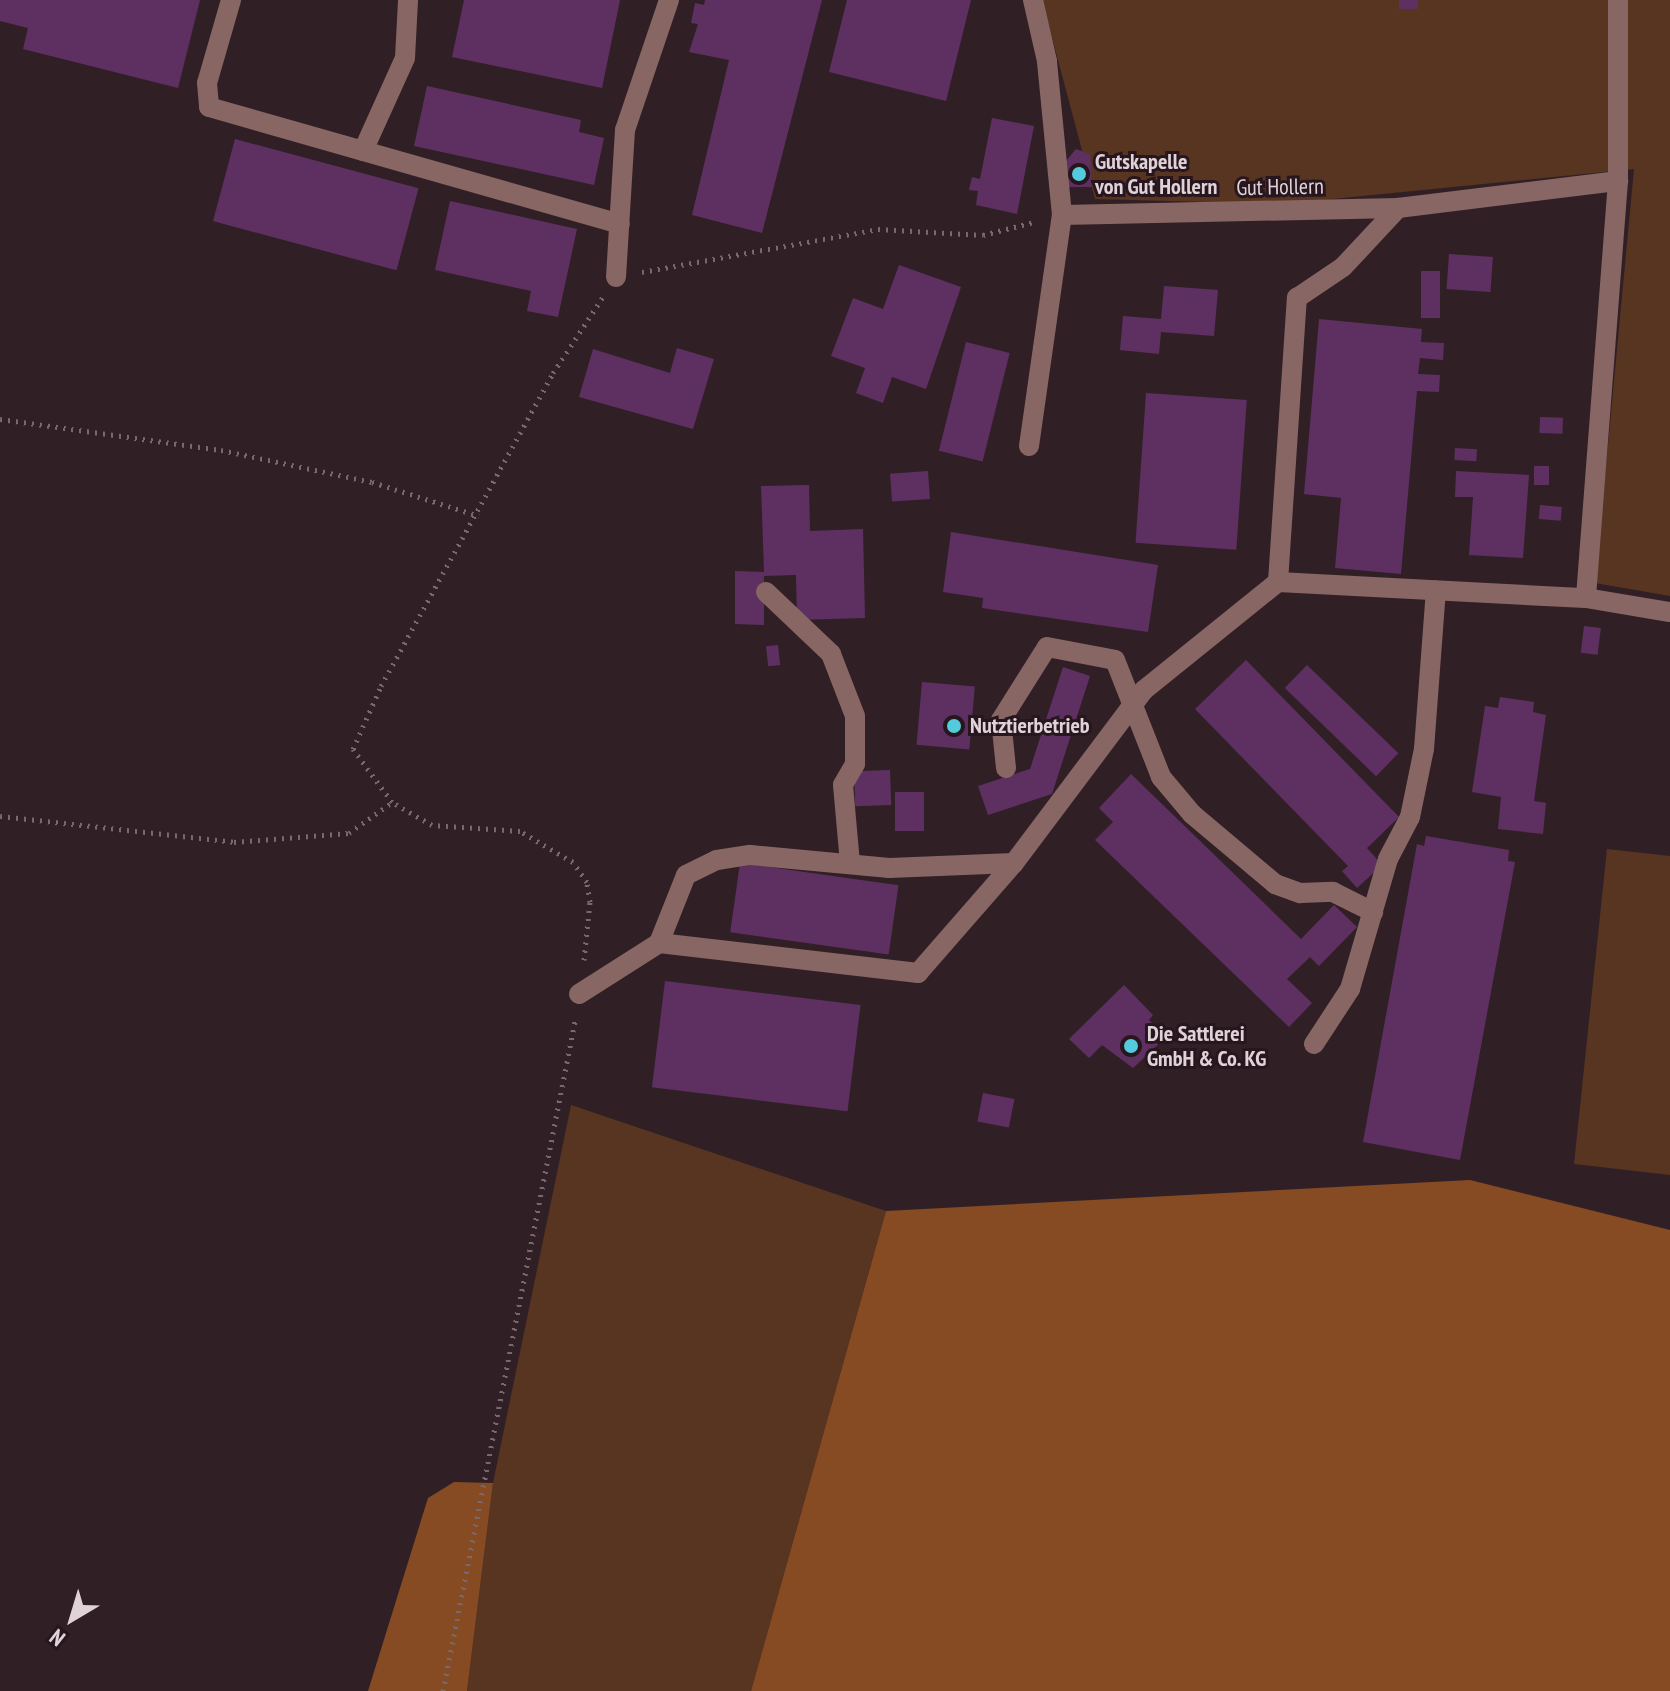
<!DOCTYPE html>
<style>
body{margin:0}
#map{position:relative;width:1670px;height:1691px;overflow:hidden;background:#311f26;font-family:"PT Sans Narrow",sans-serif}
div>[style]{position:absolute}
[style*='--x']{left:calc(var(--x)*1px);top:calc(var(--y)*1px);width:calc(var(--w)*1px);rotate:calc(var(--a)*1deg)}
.green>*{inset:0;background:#583520}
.forest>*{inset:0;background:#864b23}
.building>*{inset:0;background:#5e3062;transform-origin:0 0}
.path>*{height:5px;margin-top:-2.5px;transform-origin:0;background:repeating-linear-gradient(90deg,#79696f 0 2px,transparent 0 8px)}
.minor>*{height:20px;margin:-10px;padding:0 10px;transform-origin:10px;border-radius:10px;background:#886664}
.dots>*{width:22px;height:22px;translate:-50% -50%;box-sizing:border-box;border:4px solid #27161d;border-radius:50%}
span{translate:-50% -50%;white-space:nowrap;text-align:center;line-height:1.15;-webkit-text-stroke:6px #27161d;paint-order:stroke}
.poi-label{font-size:22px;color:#e0d3d8;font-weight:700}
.left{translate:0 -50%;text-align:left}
.street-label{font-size:22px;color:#e0d3d8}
.north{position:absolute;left:32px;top:1579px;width:80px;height:80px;-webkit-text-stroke:6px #27161d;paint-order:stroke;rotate:218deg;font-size:22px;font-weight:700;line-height:32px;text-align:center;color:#e0d3d8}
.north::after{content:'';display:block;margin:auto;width:28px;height:36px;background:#e0d3d8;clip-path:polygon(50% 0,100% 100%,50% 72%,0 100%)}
</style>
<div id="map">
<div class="green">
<div style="clip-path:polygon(1042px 0,1670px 0,1670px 596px,1595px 583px,1634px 169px,1282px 204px,1095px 199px)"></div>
<div style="clip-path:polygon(1607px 849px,1670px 856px,1670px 1175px,1574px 1164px)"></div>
<div style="clip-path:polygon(571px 1105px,886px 1211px,751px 1691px,467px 1691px,493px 1483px)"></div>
</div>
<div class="forest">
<div style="clip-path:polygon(1470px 1180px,1670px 1230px,1670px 1691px,751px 1691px,886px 1211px)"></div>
<div style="clip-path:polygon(454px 1482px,493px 1483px,467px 1691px,368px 1691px,428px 1498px)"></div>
</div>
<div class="building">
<div style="clip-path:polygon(0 0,200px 0,178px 88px,23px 49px,28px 28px,0 21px)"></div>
<div style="clip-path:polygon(464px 0,620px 0,602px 88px,452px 57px)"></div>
<div style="clip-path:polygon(705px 0,822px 0,762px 233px,692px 215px,729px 60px,689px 52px,698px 24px,691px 23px,695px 3px,704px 5px)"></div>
<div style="clip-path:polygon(847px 0,971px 0,946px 101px,829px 72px)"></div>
<div style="left:1399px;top:0;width:19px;height:9px"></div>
<div style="clip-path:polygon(427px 86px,581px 120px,579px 132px,604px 138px,594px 185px,414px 146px)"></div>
<div style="clip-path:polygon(992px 118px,1034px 126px,1017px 214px,976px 205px,978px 191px,969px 190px,972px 177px,980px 179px)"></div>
<div style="left:235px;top:139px;width:190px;height:85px;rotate:15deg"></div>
<div style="clip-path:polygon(1076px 149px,1090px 154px,1092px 187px,1066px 187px,1066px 161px)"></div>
<div style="clip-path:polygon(450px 201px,577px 229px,558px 317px,527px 311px,531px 291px,435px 270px)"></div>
<div style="left:1449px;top:254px;width:44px;height:35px;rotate:4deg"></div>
<div style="clip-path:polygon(899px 265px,961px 287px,926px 389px,892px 377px,883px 403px,856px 393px,865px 368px,831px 356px,853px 298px,883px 309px)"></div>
<div style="left:1421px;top:271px;width:19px;height:47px"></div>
<div style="clip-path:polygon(1164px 286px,1218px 290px,1214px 336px,1161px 332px,1159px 354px,1120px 350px,1123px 316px,1161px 319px)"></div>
<div style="clip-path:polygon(1319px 319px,1422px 329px,1421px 342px,1444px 343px,1443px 360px,1420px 358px,1418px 374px,1440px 375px,1439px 392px,1417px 391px,1401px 574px,1335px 568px,1341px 498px,1304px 494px)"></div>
<div style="left:966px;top:342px;width:45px;height:112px;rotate:14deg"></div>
<div style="clip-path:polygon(677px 348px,714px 359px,693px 429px,579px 397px,593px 349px,670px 373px)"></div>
<div style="left:1146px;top:393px;width:101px;height:150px;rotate:4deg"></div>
<div style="left:1540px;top:417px;width:23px;height:16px;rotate:2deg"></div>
<div style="left:1455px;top:448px;width:22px;height:12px;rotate:3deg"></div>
<div style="left:1534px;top:466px;width:15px;height:19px"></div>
<div style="left:928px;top:471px;width:28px;height:38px;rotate:86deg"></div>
<div style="clip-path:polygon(1456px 471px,1529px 475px,1523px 558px,1469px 555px,1473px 497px,1455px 497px)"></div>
<div style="clip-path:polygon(809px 485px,810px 531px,863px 529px,865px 618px,797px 620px,796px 575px,764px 576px,764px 625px,735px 624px,735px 571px,764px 572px,761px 486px)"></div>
<div style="left:1540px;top:505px;width:22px;height:14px;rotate:5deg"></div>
<div style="clip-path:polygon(951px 532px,1158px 565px,1148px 632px,982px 608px,983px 598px,943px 592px)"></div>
<div style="left:1584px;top:626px;width:17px;height:27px;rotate:7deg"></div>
<div style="left:778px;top:645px;width:20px;height:12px;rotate:84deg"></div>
<div style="clip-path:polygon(1246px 660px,1399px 817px,1367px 848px,1382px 865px,1357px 888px,1342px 871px,1348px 866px,1195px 709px)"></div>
<div style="left:1307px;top:665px;width:127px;height:32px;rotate:44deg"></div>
<div style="clip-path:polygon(1063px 667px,1090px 676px,1052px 794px,988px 815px,978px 786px,1030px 769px)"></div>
<div style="left:922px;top:682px;width:53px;height:63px;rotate:5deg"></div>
<div style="clip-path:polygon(1500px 697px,1534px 702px,1533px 712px,1546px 715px,1534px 801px,1546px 803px,1543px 834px,1498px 829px,1501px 797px,1472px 792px,1485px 706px,1498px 708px)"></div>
<div style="left:890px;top:770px;width:35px;height:36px;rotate:88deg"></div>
<div style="clip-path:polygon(1131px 774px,1301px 939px,1334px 905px,1357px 927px,1319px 966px,1310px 957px,1287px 979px,1312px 1003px,1289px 1027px,1095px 840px,1113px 822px,1099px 808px)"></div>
<div style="left:895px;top:792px;width:29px;height:39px"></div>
<div style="clip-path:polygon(1426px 836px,1509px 850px,1508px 861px,1515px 862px,1460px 1160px,1363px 1142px,1417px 844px,1424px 846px)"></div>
<div style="left:740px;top:863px;width:160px;height:70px;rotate:8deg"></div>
<div style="left:665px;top:981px;width:197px;height:107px;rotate:7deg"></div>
<div style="clip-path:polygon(1124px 985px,1153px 1015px,1149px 1020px,1166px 1037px,1133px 1068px,1102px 1045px,1089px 1058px,1069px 1039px)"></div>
<div style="left:983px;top:1093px;width:32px;height:29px;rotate:11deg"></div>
</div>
<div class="path">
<div style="--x:642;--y:272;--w:240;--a:-10.3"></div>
<div style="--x:878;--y:229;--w:105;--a:3.3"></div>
<div style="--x:983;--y:235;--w:53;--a:-14.3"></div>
<div style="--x:0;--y:419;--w:223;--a:8"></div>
<div style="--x:221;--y:450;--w:154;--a:12"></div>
<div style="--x:372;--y:482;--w:112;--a:17.6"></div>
<div style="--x:0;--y:816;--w:235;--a:6.3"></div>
<div style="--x:234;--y:842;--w:115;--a:-4.5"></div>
<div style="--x:349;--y:833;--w:52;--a:-35.5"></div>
<div style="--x:584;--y:960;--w:58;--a:-84.1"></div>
<div style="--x:590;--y:902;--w:20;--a:-99"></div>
<div style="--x:587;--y:882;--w:24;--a:-125"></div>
<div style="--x:573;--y:862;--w:61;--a:-149.7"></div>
<div style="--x:520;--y:831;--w:88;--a:-176.1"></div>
<div style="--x:432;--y:825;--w:46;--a:-150.1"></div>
<div style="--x:392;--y:802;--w:66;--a:-126.3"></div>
<div style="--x:353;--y:749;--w:69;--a:-66"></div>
<div style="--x:381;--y:686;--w:357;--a:-61.2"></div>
<div style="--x:553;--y:373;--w:91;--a:-56.7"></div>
<div style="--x:443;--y:1691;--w:683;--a:-78.85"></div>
</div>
<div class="minor">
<div style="--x:231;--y:0;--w:86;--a:106.1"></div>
<div style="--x:207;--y:83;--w:24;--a:85"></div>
<div style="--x:209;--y:107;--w:427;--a:15.9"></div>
<div style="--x:1618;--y:0;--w:181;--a:90"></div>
<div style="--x:1618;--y:181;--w:418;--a:94.4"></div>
<div style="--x:1586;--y:598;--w:85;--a:9.5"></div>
<div style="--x:363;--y:151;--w:102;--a:-65.7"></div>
<div style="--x:405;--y:58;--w:58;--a:-87"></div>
<div style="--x:1062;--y:215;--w:336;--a:-1.2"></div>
<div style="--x:1398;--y:208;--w:222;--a:-7"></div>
<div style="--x:616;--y:277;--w:147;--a:-86.5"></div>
<div style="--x:625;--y:130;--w:137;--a:-71.3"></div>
<div style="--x:1029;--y:446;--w:233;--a:-81.9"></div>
<div style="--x:1062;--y:215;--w:155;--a:-95.6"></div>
<div style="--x:1047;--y:61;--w:63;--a:-102.9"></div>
<div style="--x:1278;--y:582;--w:308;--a:3"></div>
<div style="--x:766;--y:592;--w:90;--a:43.6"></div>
<div style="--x:831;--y:654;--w:66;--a:68.8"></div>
<div style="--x:855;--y:716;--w:48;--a:90"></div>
<div style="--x:855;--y:764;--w:24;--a:120"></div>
<div style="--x:843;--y:785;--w:79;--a:84.9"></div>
<div style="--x:1006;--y:768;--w:48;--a:-95.9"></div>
<div style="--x:1001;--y:720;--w:86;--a:-57.8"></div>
<div style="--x:1047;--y:647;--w:69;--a:10.8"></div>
<div style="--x:1115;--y:660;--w:126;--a:68.5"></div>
<div style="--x:1161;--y:777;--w:48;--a:50"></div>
<div style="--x:1192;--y:814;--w:109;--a:40.1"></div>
<div style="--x:1275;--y:884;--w:27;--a:20"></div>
<div style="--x:1300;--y:893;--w:33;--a:-2"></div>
<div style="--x:1333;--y:892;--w:45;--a:26.6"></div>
<div style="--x:659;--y:943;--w:73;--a:-68.3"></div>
<div style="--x:686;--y:875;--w:34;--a:-26"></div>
<div style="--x:717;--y:860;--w:33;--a:-9"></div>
<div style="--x:750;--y:855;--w:140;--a:5.3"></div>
<div style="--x:889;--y:868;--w:125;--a:-2.3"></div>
<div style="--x:579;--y:994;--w:95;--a:-32.5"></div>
<div style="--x:659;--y:943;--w:261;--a:6.6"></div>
<div style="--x:918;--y:973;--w:146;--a:-48.9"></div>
<div style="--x:1014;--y:863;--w:216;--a:-53.1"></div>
<div style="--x:1144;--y:690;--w:172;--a:-38.9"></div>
<div style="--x:1278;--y:582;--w:285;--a:-86.2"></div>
<div style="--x:1297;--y:298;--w:55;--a:-34"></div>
<div style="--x:1343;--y:267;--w:81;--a:-47"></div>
<div style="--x:1314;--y:1044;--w:66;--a:-56.8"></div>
<div style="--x:1350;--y:989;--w:135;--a:-73.7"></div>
<div style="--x:1388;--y:859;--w:47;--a:-62.4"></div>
<div style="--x:1410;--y:817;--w:69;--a:-78.4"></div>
<div style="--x:1424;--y:749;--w:159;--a:-85.7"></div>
</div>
<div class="dots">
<div style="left:1079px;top:174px;background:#53cbdc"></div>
<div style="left:954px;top:726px;background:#53cbdc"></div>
<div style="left:1131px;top:1046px;background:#53cbdc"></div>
</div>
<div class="poi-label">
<span class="left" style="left:1095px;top:174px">Gutskapelle<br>von Gut Hollern</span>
<span class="left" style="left:970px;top:726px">Nutztierbetrieb</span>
<span class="left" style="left:1147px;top:1046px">Die Sattlerei<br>GmbH &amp; Co. KG</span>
</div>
<div class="street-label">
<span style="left:1280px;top:187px;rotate:-1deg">Gut Hollern</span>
</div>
<div class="north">N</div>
</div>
